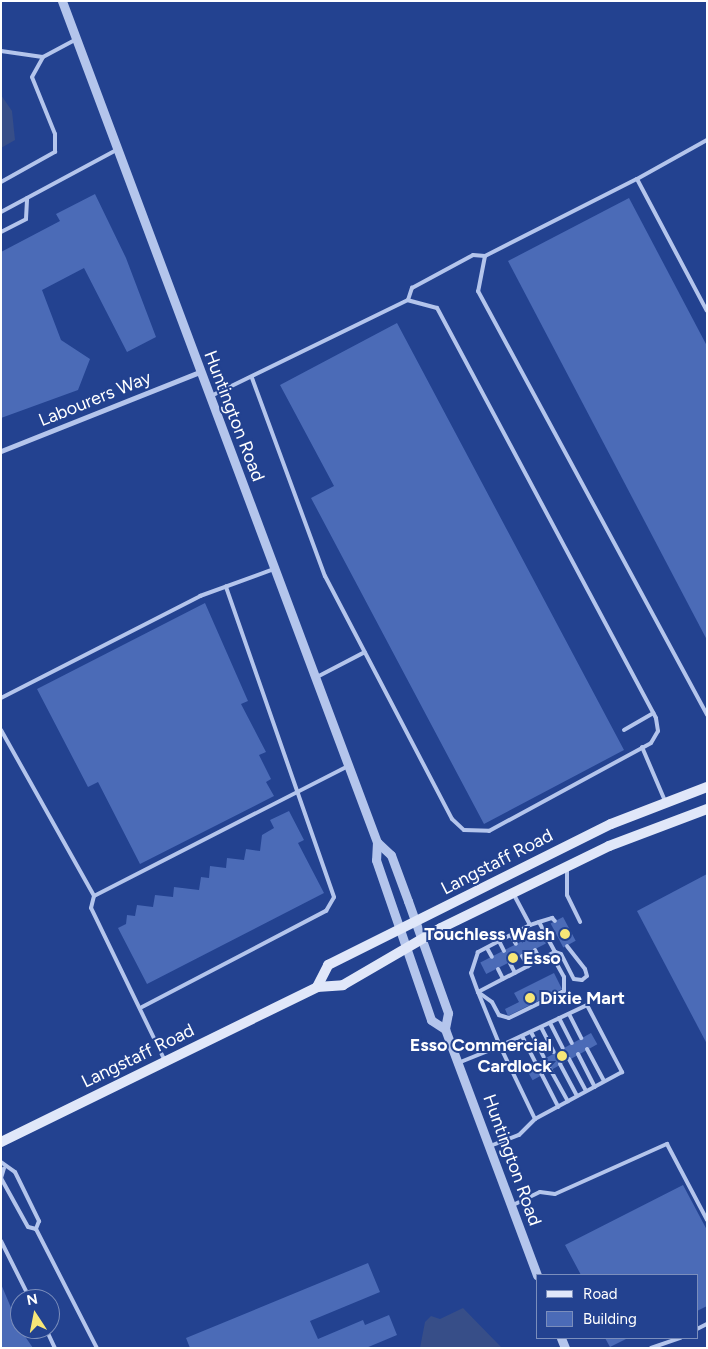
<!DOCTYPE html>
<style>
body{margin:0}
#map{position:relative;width:708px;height:1349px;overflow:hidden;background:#234290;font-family:Figtree,sans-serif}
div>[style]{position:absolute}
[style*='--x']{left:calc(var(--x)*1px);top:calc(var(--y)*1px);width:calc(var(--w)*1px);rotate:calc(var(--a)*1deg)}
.water>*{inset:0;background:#374e88}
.building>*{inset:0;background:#4b6bb7;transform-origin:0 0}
.service>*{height:4px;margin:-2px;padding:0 2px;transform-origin:2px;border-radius:2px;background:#b4c5ec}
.minor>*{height:5px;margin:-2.5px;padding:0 2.5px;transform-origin:2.5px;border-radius:2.5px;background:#b4c5ec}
.tertiary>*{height:9px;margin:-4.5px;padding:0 4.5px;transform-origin:4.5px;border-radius:4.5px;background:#b4c5ec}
.secondary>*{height:10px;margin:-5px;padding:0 5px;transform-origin:5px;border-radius:5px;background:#e0e7f9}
.dots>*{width:14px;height:14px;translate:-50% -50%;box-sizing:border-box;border:2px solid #234290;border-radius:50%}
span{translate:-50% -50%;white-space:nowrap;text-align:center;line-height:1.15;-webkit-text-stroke:4px #234290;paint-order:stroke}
.street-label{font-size:18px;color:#fff}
.poi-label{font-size:18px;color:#fff;font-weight:700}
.right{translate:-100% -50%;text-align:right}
.left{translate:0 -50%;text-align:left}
.frame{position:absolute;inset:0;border:2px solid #fff;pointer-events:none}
.legend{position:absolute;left:536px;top:1274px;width:162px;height:65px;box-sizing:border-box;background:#234290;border:1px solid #7b8ebc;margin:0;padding:6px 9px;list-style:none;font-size:15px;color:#fff}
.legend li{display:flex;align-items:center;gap:10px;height:25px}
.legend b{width:25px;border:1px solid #7b8ebc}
.north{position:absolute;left:10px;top:1289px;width:50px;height:50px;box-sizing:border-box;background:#234290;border:1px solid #7b8ebc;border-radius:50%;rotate:349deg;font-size:14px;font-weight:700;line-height:20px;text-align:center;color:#fff}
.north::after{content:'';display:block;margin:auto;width:18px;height:22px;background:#f7e677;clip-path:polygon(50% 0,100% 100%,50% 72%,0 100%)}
</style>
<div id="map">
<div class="water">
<div style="clip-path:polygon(1px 95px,12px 111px,15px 140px,1px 148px)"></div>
<div style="clip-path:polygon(463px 1308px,502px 1348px,420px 1348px,425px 1322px,431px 1316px,440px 1319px)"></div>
</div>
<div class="building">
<div style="clip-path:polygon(95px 194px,126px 258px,156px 337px,127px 352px,84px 268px,42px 290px,61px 340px,90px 359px,78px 390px,1px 418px,1px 252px,60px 221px,56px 214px)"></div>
<div style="clip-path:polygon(629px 198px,707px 346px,707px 640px,508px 261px)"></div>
<div style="clip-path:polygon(397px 323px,624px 750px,484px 824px,311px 498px,334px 486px,280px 385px)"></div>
<div style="clip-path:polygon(205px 603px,248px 701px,241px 704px,266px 752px,259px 755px,271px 779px,266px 782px,274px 796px,140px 864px,98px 782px,88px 787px,37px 689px)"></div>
<div style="clip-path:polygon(289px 811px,304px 840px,298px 843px,324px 893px,147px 984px,118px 928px,126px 924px,127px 915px,135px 916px,137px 905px,153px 907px,155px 895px,173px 897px,174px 887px,199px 890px,201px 877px,209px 878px,210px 866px,226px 868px,227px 858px,244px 860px,246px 849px,260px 851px,262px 835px,274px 828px,270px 820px)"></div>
<div style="clip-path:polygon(707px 874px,707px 1044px,637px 911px)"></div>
<div style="left:563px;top:917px;width:27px;height:14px;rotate:62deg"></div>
<div style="left:540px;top:932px;width:13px;height:67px;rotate:63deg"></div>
<div style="clip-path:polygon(554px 973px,562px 989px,508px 1016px,505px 1009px,519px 1002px,514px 993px)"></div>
<div style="left:591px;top:1033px;width:13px;height:74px;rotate:61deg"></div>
<div style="clip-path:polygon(683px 1185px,707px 1230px,707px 1306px,697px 1311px,697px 1275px,581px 1275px,565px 1245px)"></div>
<div style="clip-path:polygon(368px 1263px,380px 1292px,310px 1321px,318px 1339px,363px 1320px,365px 1325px,389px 1315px,397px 1335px,366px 1348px,190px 1348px,186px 1338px)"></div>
<div style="clip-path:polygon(1px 1284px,20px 1329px,33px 1348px,1px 1348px)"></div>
<div style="clip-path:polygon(605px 1338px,628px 1338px,610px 1347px)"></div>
</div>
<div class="service">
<div style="--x:1;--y:51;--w:42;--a:8.1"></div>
<div style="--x:637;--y:179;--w:80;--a:-29.1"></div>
<div style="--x:1;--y:182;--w:62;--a:-29.1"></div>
<div style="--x:55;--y:152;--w:18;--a:-90"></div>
<div style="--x:55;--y:134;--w:61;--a:-112"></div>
<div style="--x:32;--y:77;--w:23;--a:-61"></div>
<div style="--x:43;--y:57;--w:36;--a:-28"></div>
<div style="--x:1;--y:212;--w:131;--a:-28.3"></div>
<div style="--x:1;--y:232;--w:28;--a:-27"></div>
<div style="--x:26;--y:219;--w:21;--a:-87"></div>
<div style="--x:485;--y:256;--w:36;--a:101"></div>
<div style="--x:478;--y:291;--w:482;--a:61.6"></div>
<div style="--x:252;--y:378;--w:211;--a:69.8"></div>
<div style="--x:325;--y:576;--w:274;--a:62.4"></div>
<div style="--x:452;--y:819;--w:16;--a:43"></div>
<div style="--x:464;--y:830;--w:25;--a:2"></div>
<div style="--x:489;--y:831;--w:184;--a:-28.5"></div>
<div style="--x:651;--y:743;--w:14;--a:-60"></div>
<div style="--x:658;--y:731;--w:13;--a:-99"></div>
<div style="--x:656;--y:718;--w:465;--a:-118.1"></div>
<div style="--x:437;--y:308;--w:30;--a:-165"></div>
<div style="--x:211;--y:396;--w:219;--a:-26"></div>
<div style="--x:408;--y:300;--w:13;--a:-72"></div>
<div style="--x:412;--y:288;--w:69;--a:-28.4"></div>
<div style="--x:473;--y:255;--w:12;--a:5"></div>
<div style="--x:485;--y:256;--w:170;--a:-26.9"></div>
<div style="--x:637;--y:179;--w:149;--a:62.1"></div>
<div style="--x:315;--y:678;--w:56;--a:-27.5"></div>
<div style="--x:1;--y:698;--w:224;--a:-27.1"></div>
<div style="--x:200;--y:596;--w:79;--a:-20"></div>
<div style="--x:1;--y:730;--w:190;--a:60.7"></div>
<div style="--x:624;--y:730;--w:34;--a:-30"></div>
<div style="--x:642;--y:747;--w:59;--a:66.9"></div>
<div style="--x:567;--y:868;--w:27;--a:90"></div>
<div style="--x:567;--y:895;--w:30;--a:64"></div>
<div style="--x:513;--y:893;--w:36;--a:62"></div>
<div style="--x:530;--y:925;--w:59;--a:152.6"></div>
<div style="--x:478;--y:952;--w:22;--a:108"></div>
<div style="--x:471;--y:973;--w:20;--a:70"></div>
<div style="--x:478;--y:992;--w:87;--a:-27.5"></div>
<div style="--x:555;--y:952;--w:34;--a:-118"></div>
<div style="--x:539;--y:922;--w:9;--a:162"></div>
<div style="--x:539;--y:922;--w:14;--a:-17"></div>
<div style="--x:552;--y:918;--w:4;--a:45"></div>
<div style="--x:524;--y:929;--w:10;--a:66"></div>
<div style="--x:511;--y:935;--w:10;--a:61"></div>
<div style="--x:499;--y:941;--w:11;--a:63"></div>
<div style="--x:487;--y:948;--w:10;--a:61"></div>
<div style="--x:535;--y:950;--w:11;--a:63"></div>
<div style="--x:555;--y:952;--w:6;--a:18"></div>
<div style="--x:561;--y:954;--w:28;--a:63"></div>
<div style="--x:574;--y:979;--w:8;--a:7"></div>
<div style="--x:582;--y:980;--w:6;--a:-39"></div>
<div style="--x:587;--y:976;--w:7;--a:-106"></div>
<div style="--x:585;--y:969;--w:29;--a:-128"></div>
<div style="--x:522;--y:956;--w:12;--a:59"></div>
<div style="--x:510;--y:963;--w:11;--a:63"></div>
<div style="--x:498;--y:969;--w:11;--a:63"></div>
<div style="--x:478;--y:992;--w:17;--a:36"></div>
<div style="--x:492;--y:1002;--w:15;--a:62"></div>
<div style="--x:499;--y:1015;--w:10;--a:17"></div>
<div style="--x:509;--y:1018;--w:61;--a:-26.1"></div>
<div style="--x:564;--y:991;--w:14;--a:-90"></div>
<div style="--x:564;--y:977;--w:26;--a:-119"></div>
<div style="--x:142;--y:1007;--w:208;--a:-27.6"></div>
<div style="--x:326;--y:911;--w:16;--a:-60"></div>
<div style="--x:334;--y:897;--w:329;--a:-109.2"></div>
<div style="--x:569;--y:1014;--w:27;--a:63"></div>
<div style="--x:559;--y:1018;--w:28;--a:63"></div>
<div style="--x:550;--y:1023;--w:28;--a:63"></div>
<div style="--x:541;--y:1027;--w:28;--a:63"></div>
<div style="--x:531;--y:1032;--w:28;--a:63"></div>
<div style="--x:522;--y:1036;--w:29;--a:63"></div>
<div style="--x:587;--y:1049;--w:36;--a:62"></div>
<div style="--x:578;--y:1054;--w:37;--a:63"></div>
<div style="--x:569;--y:1059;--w:36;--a:62"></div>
<div style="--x:165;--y:1061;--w:170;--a:-115.8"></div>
<div style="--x:91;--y:908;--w:12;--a:-76"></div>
<div style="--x:94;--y:896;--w:285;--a:-27.1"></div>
<div style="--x:458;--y:1063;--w:45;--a:-22"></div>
<div style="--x:500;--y:1046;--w:96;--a:-25.2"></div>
<div style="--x:587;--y:1005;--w:76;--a:62.4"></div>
<div style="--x:622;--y:1072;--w:99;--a:151.6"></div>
<div style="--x:535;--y:1119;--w:81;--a:-115.6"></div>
<div style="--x:500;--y:1046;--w:58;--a:-112.2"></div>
<div style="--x:560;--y:1064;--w:36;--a:62"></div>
<div style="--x:550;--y:1069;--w:37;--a:61"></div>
<div style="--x:541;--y:1073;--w:38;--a:63"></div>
<div style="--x:490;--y:1146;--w:31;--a:-21"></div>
<div style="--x:519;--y:1135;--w:23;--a:-45"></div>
<div style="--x:1;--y:1162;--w:17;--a:36"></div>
<div style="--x:15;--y:1172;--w:55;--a:63.9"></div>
<div style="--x:39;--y:1221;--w:9;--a:111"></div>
<div style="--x:36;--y:1229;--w:8;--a:-166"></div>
<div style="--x:28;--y:1227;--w:56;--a:-118.9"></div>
<div style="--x:1;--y:1178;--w:10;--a:-73"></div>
<div style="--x:511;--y:1206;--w:32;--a:-26"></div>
<div style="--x:540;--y:1192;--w:15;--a:8"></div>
<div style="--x:555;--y:1194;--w:123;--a:-24.1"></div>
<div style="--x:667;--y:1144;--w:86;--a:62.2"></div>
<div style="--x:36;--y:1229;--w:134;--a:62.9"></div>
<div style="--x:1;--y:1241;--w:65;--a:63.4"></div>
<div style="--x:46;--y:1329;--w:21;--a:65"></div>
<div style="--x:697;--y:1329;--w:11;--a:-27"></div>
<div style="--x:651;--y:1348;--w:31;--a:-19"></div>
</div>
<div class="minor">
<div style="--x:1;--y:451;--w:214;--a:-21.7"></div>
</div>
<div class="tertiary">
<div style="--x:62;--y:1;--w:898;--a:69.47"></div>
<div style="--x:377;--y:842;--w:18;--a:93"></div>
<div style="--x:376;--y:860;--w:169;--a:71"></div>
<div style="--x:431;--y:1020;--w:17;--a:33"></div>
<div style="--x:377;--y:842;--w:19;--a:43"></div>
<div style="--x:391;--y:855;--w:49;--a:69.7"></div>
<div style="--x:408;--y:901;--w:119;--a:70.3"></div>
<div style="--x:448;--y:1013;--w:16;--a:101"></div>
<div style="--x:445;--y:1029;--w:263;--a:69.5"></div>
<div style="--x:561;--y:1338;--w:11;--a:68"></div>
</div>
<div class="secondary">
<div style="--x:317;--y:987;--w:25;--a:-63"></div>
<div style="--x:328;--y:965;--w:316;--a:-26.5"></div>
<div style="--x:611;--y:824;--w:103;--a:-21.1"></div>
<div style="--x:1;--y:1142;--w:352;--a:-26.1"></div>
<div style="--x:317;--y:987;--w:26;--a:-4"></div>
<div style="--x:343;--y:985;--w:113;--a:-30.2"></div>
<div style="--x:441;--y:928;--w:187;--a:-26"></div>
<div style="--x:609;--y:846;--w:105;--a:-20.7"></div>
</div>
<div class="dots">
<div style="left:565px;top:934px;background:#f7e677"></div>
<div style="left:513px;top:958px;background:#f7e677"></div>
<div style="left:530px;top:998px;background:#f7e677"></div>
<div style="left:562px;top:1056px;background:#f7e677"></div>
</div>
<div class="street-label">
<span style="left:95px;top:399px;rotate:-22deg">Labourers Way</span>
<span style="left:234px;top:416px;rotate:69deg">Huntington Road</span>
<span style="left:497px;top:862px;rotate:-27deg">Langstaff Road</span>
<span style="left:138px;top:1056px;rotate:-26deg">Langstaff Road</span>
<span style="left:512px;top:1160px;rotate:70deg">Huntington Road</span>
</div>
<div class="poi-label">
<span class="right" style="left:555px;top:934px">Touchless Wash</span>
<span class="left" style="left:523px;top:958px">Esso</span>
<span class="left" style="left:540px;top:998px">Dixie Mart</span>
<span class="right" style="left:552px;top:1056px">Esso Commercial<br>Cardlock</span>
</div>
<div class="frame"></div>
<ul class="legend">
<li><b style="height:6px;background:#e0e7f9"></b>Road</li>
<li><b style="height:14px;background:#4b6bb7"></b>Building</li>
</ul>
<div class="north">N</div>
</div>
